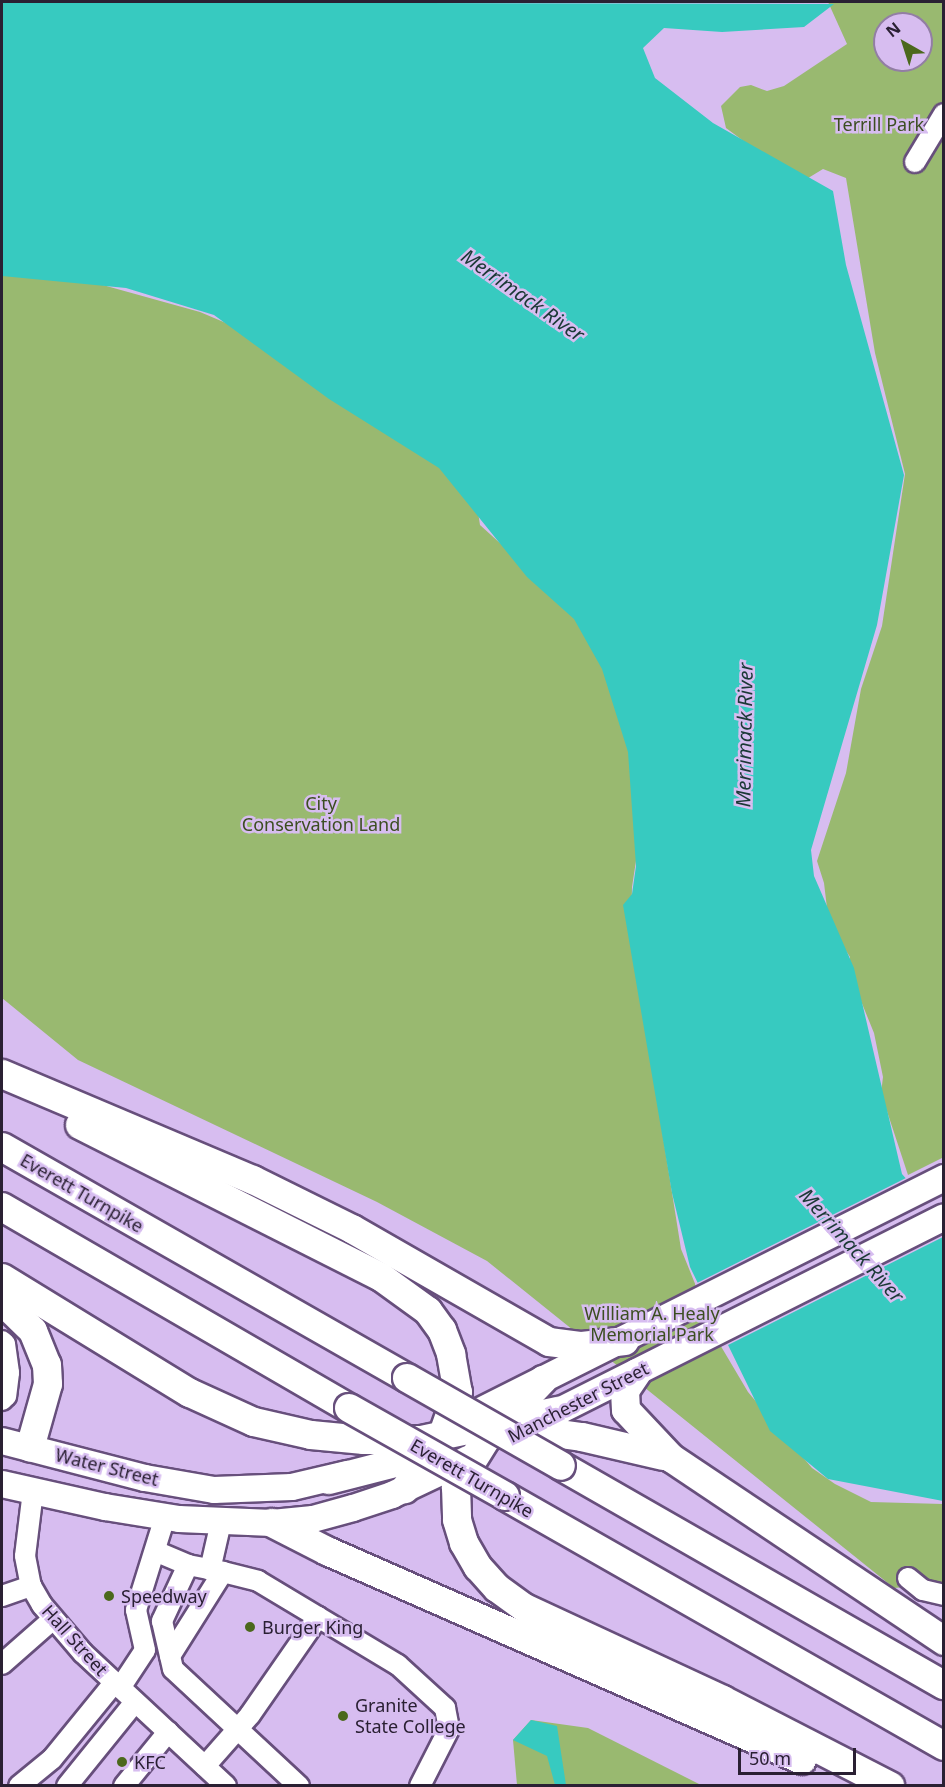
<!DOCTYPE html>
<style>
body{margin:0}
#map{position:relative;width:945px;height:1787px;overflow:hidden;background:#d7bdf0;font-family:"Noto Sans",sans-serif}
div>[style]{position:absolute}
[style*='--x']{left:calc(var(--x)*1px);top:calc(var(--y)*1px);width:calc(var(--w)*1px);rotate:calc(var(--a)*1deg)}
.green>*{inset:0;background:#99b970}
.water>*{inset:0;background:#37cac0}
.pier>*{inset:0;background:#d7bdf0}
.roads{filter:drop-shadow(2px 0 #674f7c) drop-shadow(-2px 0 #674f7c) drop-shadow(0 2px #674f7c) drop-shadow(0 -2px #674f7c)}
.minor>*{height:20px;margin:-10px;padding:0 10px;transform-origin:10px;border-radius:10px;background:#fff}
.major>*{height:26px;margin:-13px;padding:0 13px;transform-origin:13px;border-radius:13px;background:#fff}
.highway>*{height:28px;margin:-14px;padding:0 14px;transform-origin:14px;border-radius:14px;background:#fff}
.bridges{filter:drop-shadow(2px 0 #674f7c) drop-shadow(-2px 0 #674f7c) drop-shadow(0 2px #674f7c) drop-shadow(0 -2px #674f7c)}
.highway-bridge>*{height:28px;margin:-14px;padding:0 14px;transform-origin:14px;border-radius:14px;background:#fff}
.dots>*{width:16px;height:16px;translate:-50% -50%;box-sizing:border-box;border:3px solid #d7bdf0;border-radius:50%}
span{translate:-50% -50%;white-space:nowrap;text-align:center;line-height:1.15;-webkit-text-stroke:5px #d7bdf0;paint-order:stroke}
.park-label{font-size:18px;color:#3c4e21}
.street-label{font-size:18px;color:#2a2033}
.poi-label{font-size:18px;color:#2a2033}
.left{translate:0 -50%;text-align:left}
.water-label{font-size:20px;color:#1b3936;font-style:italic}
.frame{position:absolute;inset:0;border:3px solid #2a2033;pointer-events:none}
.north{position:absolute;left:873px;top:12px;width:60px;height:60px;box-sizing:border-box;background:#d7bdf0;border:2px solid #927ea4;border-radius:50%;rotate:321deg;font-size:16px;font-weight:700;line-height:24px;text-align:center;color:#2a2033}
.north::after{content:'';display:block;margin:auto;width:21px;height:27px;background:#4b681c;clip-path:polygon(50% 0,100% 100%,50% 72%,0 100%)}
.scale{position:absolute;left:738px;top:1748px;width:118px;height:27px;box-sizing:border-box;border:3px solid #2a2033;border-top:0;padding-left:8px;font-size:18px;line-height:21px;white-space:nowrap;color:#2a2033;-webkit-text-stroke:4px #d7bdf0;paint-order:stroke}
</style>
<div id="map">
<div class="green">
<div style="clip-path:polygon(evenodd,828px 2px,943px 2px,944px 1157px,908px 1175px,881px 1093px,883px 1077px,874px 1033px,850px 974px,850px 957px,829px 925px,824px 883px,817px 861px,846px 773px,861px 689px,882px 626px,905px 474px,875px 353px,846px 178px,823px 169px,800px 183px,726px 128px,721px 106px,740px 87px,751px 85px,767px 91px,784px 86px,847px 44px,828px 2px,885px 24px,921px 24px,921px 60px,885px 60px,885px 24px)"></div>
<div style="clip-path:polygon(2px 266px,92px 282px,200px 312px,261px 338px,362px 395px,476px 499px,480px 525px,570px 607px,631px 702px,641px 828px,632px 887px,631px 936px,681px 1249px,719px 1343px,748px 1392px,812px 1468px,835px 1484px,871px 1502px,943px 1504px,943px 1584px,894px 1588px,487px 1261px,377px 1202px,78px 1060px,2px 998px)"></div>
<div style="clip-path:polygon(531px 1720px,588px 1728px,701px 1785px,517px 1785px,513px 1740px)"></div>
</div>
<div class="water">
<div style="clip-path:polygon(2px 2px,834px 4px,804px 27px,722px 32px,664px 28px,643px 48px,655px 78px,713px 123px,833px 191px,846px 265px,904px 475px,877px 625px,811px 850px,814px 876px,854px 968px,902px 1174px,923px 1198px,943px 1206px,943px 1501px,828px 1479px,770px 1431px,690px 1267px,672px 1193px,623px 905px,632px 894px,636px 866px,628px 752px,602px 669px,574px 619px,527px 577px,439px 468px,329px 399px,214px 315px,126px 288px,2px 276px)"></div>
<div style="clip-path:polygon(531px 1720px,557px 1726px,566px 1785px,555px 1785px,547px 1756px,513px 1740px)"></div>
</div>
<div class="pier">
<div style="clip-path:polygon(908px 1177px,925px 1195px,944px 1203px,943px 1237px,724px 1347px,695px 1284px)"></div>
</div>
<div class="roads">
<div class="minor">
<div style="--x:915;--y:162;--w:56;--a:-58.9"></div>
<div style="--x:2;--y:1341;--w:4;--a:45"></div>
<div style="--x:5;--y:1344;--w:29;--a:82"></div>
<div style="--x:9;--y:1373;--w:23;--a:97"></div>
<div style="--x:6;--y:1396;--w:6;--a:135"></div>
<div style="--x:33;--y:1491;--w:65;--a:97"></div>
<div style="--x:25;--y:1556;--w:31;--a:79"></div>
<div style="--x:31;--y:1586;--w:22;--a:60"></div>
<div style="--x:42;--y:1605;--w:63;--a:49.5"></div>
<div style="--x:83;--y:1653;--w:195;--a:42.9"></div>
<div style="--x:155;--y:1551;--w:36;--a:23"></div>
<div style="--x:188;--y:1565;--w:36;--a:11"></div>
<div style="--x:188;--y:1565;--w:62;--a:114.9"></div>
<div style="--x:162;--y:1621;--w:49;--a:77.1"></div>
<div style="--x:173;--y:1669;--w:172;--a:42.9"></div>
<div style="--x:210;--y:1570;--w:49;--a:-77.1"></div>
<div style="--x:908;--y:1578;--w:19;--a:39"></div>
<div style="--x:923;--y:1590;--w:22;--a:13"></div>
<div style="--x:2;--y:1596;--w:31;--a:-19"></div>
<div style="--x:318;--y:1617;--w:93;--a:31"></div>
<div style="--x:398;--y:1665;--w:64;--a:42.5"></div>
<div style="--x:445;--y:1708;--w:21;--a:79"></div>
<div style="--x:449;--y:1729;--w:64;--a:117"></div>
<div style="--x:170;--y:1656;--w:99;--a:-57.8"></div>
<div style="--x:223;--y:1572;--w:36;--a:14"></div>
<div style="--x:258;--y:1581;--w:70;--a:31"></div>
<div style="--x:318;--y:1617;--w:119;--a:124.8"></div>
<div style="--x:250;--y:1715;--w:68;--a:131.4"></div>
<div style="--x:2;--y:1664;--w:67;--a:-41.3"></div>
<div style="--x:120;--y:1688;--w:45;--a:-56.7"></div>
<div style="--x:145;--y:1650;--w:41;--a:-102.7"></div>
<div style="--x:136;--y:1610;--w:97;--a:-72.7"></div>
<div style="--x:19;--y:1786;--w:43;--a:-39.3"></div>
<div style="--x:52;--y:1759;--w:98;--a:-50.8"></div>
<div style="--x:67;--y:1786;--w:108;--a:-51"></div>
<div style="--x:124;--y:1786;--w:70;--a:-50.8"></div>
</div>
<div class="major">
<div style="--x:539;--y:1421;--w:453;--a:-26.7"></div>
<div style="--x:456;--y:1423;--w:546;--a:-26.66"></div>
<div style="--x:2;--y:1441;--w:148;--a:14.5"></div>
<div style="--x:145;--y:1478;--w:70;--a:9.9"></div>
<div style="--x:214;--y:1490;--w:78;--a:-2.2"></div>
<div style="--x:292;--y:1487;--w:57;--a:-13.3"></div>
<div style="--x:2;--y:1484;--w:106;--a:12.6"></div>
<div style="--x:105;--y:1507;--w:75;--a:9.2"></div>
<div style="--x:179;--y:1519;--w:93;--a:2.5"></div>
<div style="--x:272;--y:1523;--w:41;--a:-5.6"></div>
<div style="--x:313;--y:1519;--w:41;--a:-15.4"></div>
<div style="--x:353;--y:1508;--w:41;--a:-18.4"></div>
<div style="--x:392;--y:1495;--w:84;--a:-25.3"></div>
</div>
<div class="highway">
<div style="--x:2;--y:1074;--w:272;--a:22.9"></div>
<div style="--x:253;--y:1180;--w:110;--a:26.3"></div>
<div style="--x:352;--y:1229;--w:227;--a:29.8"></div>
<div style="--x:549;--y:1342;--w:33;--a:7"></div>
<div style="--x:582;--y:1346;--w:43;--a:-6.6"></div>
<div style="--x:80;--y:1125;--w:337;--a:26.8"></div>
<div style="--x:381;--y:1277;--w:58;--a:35.9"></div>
<div style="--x:428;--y:1311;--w:24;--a:54"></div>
<div style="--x:442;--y:1330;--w:26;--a:69"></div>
<div style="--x:451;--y:1354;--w:39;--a:80"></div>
<div style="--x:458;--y:1392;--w:48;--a:109.6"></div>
<div style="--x:442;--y:1437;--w:64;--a:125.4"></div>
<div style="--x:2;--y:1147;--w:466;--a:29.7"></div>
<div style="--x:2;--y:1207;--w:401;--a:30.1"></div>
<div style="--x:2;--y:1278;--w:220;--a:31.5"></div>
<div style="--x:190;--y:1393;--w:70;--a:24.4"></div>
<div style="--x:254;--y:1422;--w:58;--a:12.8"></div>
<div style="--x:311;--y:1435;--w:53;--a:5.4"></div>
<div style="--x:364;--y:1440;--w:57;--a:0"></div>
<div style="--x:421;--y:1440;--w:140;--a:-12"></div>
<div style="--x:2;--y:1301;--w:43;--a:44.1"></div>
<div style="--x:33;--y:1331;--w:37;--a:68"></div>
<div style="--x:47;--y:1365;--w:19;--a:87"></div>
<div style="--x:48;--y:1384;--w:66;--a:105.7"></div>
<div style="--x:637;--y:1373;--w:22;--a:124"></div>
<div style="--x:625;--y:1391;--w:19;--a:87"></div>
<div style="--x:626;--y:1410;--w:66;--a:46.8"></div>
<div style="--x:671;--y:1458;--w:329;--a:33.8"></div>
<div style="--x:543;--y:1380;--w:82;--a:134"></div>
<div style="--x:486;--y:1439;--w:57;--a:122"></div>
<div style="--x:456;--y:1487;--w:33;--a:88"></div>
<div style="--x:457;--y:1520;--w:24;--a:73"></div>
<div style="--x:464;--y:1543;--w:28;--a:60"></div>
<div style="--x:478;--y:1567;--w:28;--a:48"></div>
<div style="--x:497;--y:1588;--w:34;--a:36"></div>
<div style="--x:525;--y:1608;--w:218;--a:24.9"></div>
<div style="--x:723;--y:1700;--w:188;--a:27.2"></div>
<div style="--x:514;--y:1434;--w:32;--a:-4"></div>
<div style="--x:546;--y:1432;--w:36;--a:8"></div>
<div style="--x:582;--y:1437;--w:83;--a:13.2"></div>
<div style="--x:561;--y:1466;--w:441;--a:29.8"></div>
<div style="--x:329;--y:1480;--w:108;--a:-14.4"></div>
<div style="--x:505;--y:1496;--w:505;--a:29.66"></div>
<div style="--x:272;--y:1523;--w:62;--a:27"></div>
<div style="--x:327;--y:1551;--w:519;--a:23.75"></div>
</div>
</div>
<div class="bridges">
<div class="highway-bridge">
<div style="--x:407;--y:1378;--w:177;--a:29.7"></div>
<div style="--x:349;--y:1408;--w:179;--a:29.4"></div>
</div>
</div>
<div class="dots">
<div style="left:109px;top:1596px;background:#4b681c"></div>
<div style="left:250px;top:1627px;background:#4b681c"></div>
<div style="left:343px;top:1716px;background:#4b681c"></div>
<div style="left:122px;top:1762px;background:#4b681c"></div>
</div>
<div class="park-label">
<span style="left:879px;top:124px">Terrill Park</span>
<span style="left:321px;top:814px">City<br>Conservation Land</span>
<span style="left:652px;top:1324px">William A. Healy<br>Memorial Park</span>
</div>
<div class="street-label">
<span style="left:82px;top:1193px;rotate:30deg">Everett Turnpike</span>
<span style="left:578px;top:1402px;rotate:-27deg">Manchester Street</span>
<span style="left:107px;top:1467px;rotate:14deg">Water Street</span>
<span style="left:472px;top:1478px;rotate:30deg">Everett Turnpike</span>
<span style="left:75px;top:1640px;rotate:48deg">Hall Street</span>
</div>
<div class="poi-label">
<span class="left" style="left:121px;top:1596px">Speedway</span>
<span class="left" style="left:262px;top:1627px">Burger King</span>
<span class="left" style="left:355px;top:1716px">Granite<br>State College</span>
<span class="left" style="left:134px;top:1762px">KFC</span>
</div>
<div class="water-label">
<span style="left:523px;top:295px;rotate:35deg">Merrimack River</span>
<span style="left:744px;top:735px;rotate:-89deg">Merrimack River</span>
<span style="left:852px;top:1245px;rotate:48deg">Merrimack River</span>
</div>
<div class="frame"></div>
<div class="north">N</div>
<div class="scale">50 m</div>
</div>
